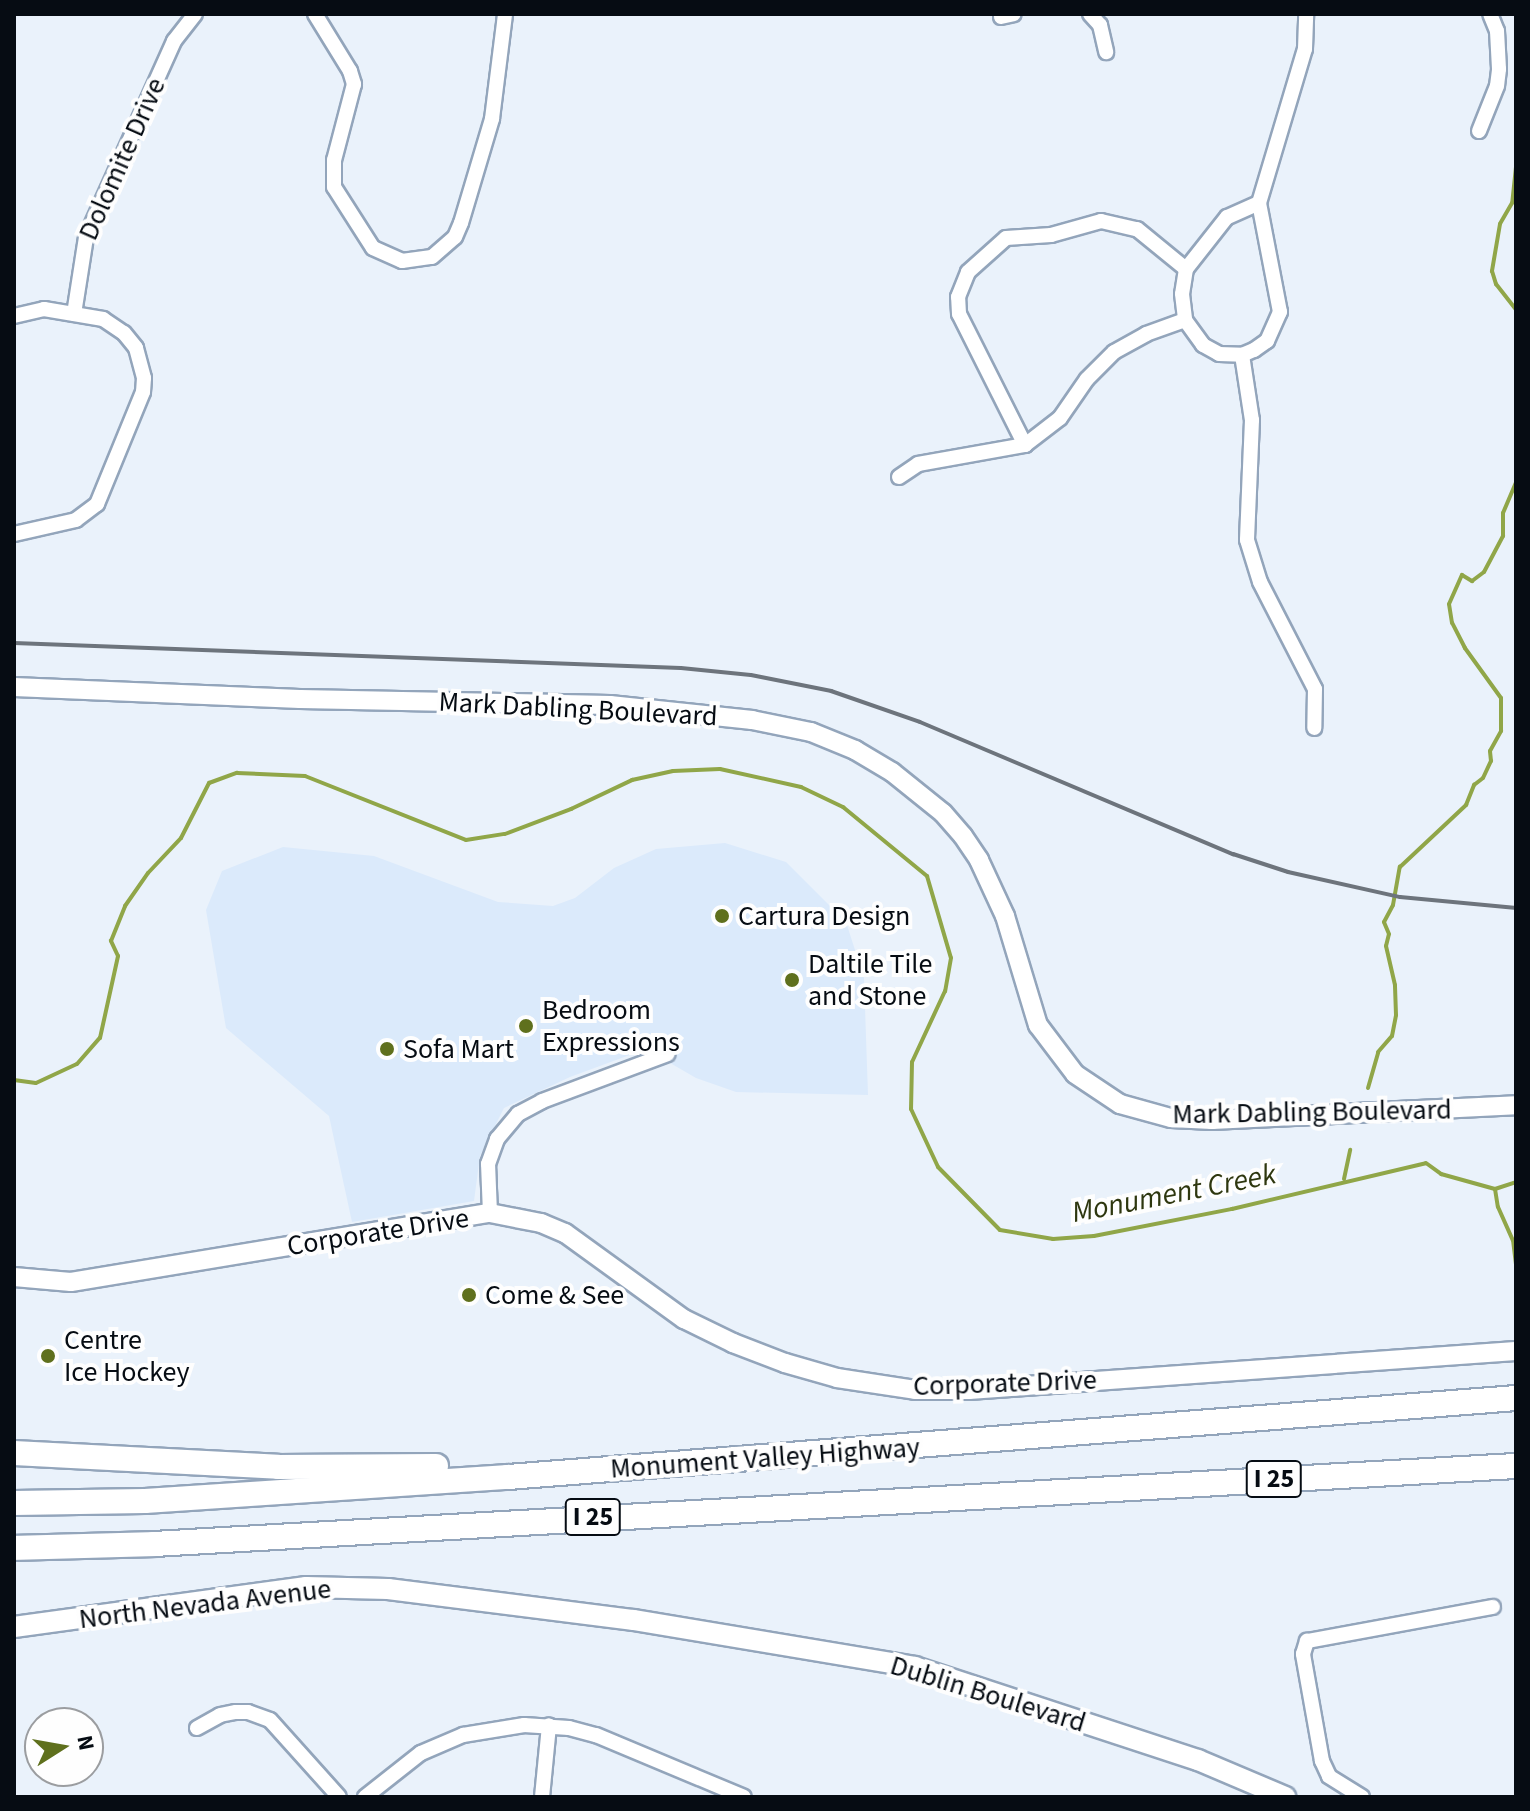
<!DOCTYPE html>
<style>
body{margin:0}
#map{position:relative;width:1530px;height:1811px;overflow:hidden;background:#eaf2fb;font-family:"Source Sans 3",sans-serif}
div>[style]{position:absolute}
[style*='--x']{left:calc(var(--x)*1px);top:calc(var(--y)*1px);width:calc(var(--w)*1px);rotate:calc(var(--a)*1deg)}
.built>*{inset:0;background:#dbeafb}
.stream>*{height:4px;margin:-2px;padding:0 2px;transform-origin:2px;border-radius:2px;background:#90a648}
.roads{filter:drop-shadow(2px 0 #93a5bb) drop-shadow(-2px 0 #93a5bb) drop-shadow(0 2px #93a5bb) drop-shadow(0 -2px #93a5bb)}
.minor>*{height:14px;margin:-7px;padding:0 7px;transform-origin:7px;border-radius:7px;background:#fff}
.tertiary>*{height:18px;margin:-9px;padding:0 9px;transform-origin:9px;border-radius:9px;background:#fff}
.secondary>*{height:20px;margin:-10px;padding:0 10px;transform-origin:10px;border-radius:10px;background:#fff}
.motorway>*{height:24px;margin:-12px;padding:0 12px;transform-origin:12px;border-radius:12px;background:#fff}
.rail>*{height:4px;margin:-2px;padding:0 2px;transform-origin:2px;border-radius:2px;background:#6d747c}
.dots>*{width:22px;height:22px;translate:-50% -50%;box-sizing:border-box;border:4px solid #fefefe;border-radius:50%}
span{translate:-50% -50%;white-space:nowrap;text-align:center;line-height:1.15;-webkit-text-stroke:8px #fefefe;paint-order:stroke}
.shield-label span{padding:2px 6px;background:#fefefe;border:2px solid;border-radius:6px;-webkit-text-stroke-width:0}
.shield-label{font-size:26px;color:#060c13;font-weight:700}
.street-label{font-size:28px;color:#060c13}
.poi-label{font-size:28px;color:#060c13}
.left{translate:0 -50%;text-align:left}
.water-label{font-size:30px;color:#2e370f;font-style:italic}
.frame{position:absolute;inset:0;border:16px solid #060c13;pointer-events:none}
.north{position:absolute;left:24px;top:1707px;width:80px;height:80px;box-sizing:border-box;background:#fefefe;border:2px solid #9b9da0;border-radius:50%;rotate:79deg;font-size:22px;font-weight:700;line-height:32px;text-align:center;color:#060c13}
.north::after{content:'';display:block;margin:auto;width:28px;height:36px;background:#5f701d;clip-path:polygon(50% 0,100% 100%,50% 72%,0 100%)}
</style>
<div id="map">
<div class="built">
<div style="clip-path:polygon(725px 843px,786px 862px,846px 922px,864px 978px,868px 1095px,736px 1092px,696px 1078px,646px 1049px,570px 1077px,504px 1108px,480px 1156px,474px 1201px,352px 1222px,329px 1116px,226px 1028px,206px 910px,222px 871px,283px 847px,374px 856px,498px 902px,553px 906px,575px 898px,614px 868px,656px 849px)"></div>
</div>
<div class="stream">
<div style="--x:1516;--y:167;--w:36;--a:96"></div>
<div style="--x:1512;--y:203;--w:24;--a:120"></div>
<div style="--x:1500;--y:224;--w:48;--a:99.7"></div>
<div style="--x:1492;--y:271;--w:14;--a:73"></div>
<div style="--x:1496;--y:284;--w:33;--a:52"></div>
<div style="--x:14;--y:1080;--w:22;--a:8"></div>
<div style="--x:36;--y:1083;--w:45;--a:-24.9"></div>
<div style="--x:77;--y:1064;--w:35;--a:-49"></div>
<div style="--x:100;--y:1038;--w:84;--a:-77.6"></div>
<div style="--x:118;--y:956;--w:17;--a:-115"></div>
<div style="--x:111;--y:941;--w:38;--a:-68"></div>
<div style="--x:125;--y:906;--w:40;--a:-55.1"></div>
<div style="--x:148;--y:873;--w:48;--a:-46.7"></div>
<div style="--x:181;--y:838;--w:62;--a:-63"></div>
<div style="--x:209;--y:783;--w:30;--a:-20"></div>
<div style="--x:237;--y:773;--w:68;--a:2.5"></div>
<div style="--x:305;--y:776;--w:173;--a:21.7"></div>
<div style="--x:466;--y:840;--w:39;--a:-9"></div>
<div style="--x:505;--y:834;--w:71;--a:-20.7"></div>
<div style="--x:571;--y:809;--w:68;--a:-25.4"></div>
<div style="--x:632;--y:780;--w:42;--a:-12.4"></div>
<div style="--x:673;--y:771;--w:47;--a:-2.4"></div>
<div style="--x:720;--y:769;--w:83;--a:12.5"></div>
<div style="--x:801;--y:787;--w:47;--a:25.5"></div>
<div style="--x:843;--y:807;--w:109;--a:39.4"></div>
<div style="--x:927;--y:876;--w:85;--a:73.7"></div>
<div style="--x:951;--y:958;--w:34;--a:100"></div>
<div style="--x:945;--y:991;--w:78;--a:114.9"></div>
<div style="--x:912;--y:1062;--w:47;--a:91.2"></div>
<div style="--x:911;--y:1109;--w:64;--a:65"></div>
<div style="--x:938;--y:1167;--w:88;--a:45.5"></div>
<div style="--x:1000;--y:1230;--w:54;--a:9.6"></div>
<div style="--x:1053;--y:1239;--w:41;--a:-4.2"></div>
<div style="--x:1094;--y:1236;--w:141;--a:-11.1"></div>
<div style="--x:1232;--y:1209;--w:199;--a:-13.3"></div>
<div style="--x:1426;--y:1163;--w:19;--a:36"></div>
<div style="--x:1441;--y:1174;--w:56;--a:15.5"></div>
<div style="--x:1495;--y:1189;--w:22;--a:-18"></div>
<div style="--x:1368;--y:1088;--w:37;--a:-74"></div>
<div style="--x:1378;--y:1052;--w:21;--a:-49"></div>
<div style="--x:1392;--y:1036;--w:21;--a:-79"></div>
<div style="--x:1396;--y:1015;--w:30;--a:-92"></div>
<div style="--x:1395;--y:985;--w:40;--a:-103"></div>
<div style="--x:1386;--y:946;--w:12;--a:-76"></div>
<div style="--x:1389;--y:934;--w:13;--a:-113"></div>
<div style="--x:1384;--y:922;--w:19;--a:-62"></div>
<div style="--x:1393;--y:905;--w:39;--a:-80"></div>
<div style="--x:1400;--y:867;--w:91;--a:-43.2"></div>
<div style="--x:1466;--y:805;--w:22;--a:-68"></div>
<div style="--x:1474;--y:785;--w:11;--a:-38"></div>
<div style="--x:1483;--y:778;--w:19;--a:-65"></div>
<div style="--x:1491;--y:761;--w:10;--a:-96"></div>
<div style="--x:1490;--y:751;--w:23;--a:-61"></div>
<div style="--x:1501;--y:731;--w:33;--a:-90"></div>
<div style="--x:1501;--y:698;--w:62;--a:-125.8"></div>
<div style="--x:1465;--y:648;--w:28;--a:-117"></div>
<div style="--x:1452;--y:623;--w:19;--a:-99"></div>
<div style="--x:1449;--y:604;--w:32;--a:-66"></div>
<div style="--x:1462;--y:575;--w:12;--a:31"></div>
<div style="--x:1472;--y:581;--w:15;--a:-37"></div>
<div style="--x:1484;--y:572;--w:41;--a:-62.2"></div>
<div style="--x:1503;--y:536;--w:23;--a:-90"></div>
<div style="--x:1503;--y:513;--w:34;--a:-67"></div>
<div style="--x:1344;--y:1179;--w:30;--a:-78"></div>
<div style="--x:1495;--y:1189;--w:18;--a:81"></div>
<div style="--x:1498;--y:1207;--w:36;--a:66"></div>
<div style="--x:1513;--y:1240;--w:25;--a:83"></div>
</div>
<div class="roads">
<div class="minor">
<div style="--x:315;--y:14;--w:67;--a:58.4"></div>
<div style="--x:350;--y:71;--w:14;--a:73"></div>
<div style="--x:354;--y:84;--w:79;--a:104.7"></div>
<div style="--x:334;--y:160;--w:27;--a:90"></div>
<div style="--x:334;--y:187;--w:72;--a:57.4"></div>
<div style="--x:373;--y:248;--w:32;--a:24"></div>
<div style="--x:402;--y:261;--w:30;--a:-8"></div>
<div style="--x:432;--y:257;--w:30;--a:-41"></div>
<div style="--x:455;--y:237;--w:15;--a:-67"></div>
<div style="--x:461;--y:223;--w:109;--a:-73.4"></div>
<div style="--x:492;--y:119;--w:106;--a:-82.9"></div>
<div style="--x:1090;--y:14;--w:15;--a:48"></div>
<div style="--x:1100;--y:25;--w:28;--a:77"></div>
<div style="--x:1001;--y:17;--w:13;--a:-13"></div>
<div style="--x:1479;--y:131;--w:48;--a:-68.2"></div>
<div style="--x:1497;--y:86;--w:17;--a:-83"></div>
<div style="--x:1499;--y:69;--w:38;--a:-93"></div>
<div style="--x:1497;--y:31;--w:18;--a:-112"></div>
<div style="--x:1259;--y:203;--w:35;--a:156"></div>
<div style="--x:1227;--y:217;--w:66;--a:128.3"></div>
<div style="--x:1186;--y:269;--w:25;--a:99"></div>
<div style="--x:1182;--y:294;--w:26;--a:83"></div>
<div style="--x:1185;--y:320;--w:31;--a:54"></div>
<div style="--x:1203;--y:345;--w:18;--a:29"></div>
<div style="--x:1219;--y:354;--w:23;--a:2"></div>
<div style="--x:1242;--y:355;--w:13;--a:-23"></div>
<div style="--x:1254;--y:350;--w:16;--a:-35"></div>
<div style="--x:1267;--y:341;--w:32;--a:-66"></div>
<div style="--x:1280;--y:312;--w:111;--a:-100.9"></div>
<div style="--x:1259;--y:203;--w:161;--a:-73.4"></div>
<div style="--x:1305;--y:49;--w:35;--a:-88"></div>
<div style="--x:74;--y:314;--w:78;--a:-81.1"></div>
<div style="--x:86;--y:237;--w:215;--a:-65.8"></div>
<div style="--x:174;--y:41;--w:34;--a:-52"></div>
<div style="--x:14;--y:316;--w:31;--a:-13"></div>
<div style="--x:44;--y:309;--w:60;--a:9.6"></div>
<div style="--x:103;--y:319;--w:25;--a:34"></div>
<div style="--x:124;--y:333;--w:19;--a:51"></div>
<div style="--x:136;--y:348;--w:31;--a:75"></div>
<div style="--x:144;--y:378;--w:14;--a:94"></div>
<div style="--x:143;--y:392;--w:121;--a:112.3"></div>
<div style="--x:97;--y:504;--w:26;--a:143"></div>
<div style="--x:76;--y:520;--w:64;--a:167.3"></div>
<div style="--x:1242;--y:355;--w:66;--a:81.3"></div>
<div style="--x:1252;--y:420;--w:120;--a:92.4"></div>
<div style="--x:1247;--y:540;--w:44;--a:72.8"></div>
<div style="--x:1260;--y:582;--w:120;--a:62.8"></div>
<div style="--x:1315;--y:689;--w:39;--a:91"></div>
<div style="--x:1025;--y:445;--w:147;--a:-116.7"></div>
<div style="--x:959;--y:314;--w:17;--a:-93"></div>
<div style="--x:958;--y:297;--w:27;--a:-68"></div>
<div style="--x:968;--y:272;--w:51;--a:-41.8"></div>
<div style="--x:1006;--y:238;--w:45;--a:-3.8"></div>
<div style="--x:1051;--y:235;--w:52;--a:-15.6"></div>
<div style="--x:1101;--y:221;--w:37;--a:13"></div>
<div style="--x:1137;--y:229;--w:63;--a:39.2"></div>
<div style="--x:899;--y:477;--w:23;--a:-34"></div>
<div style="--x:918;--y:464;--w:109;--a:-10.1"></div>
<div style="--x:1025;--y:445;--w:44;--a:-37.6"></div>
<div style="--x:1060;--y:418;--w:47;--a:-55.3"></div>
<div style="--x:1087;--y:379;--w:38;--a:-45"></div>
<div style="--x:1114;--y:352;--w:37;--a:-29"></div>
<div style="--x:1146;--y:334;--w:41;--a:-19.7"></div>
<div style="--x:490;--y:1213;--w:49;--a:-92.3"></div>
<div style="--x:488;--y:1164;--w:27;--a:-70"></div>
<div style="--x:497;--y:1139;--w:33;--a:-50"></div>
<div style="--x:518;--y:1114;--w:27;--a:-28"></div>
<div style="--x:542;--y:1101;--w:134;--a:-20.5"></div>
<div style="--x:197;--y:1728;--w:26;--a:-29"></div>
<div style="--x:220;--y:1715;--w:16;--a:-11"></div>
<div style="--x:236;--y:1712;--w:12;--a:0"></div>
<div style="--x:248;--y:1712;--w:23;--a:20"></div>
<div style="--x:270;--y:1720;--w:103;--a:48.1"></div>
<div style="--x:365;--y:1797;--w:71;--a:-38.2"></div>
<div style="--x:421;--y:1753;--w:46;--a:-23.2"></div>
<div style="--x:463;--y:1735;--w:62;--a:-9.3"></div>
<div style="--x:524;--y:1725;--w:45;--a:3.8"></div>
<div style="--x:569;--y:1728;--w:28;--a:15"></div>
<div style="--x:596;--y:1735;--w:160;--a:22.7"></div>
<div style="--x:542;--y:1797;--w:72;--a:-84.4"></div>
<div style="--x:1362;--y:1797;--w:39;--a:-148"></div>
<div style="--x:1329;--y:1776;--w:17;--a:-115"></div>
<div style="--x:1322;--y:1761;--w:109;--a:-100.1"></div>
<div style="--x:1303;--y:1654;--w:14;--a:-73"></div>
<div style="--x:1307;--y:1641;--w:189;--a:-10.4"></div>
</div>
<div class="tertiary">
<div style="--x:14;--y:687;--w:286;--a:2.4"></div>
<div style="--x:300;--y:699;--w:310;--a:1.1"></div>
<div style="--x:610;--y:705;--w:143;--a:6"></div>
<div style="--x:752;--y:720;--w:60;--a:11.5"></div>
<div style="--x:811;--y:732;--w:48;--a:22.2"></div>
<div style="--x:855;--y:750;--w:43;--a:30.7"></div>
<div style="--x:892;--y:772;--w:65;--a:38.8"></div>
<div style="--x:943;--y:813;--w:30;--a:49"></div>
<div style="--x:963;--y:836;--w:29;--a:56"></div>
<div style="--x:979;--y:860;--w:62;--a:65.1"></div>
<div style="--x:1005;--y:916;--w:114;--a:73.2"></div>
<div style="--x:1038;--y:1025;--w:61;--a:52.9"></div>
<div style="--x:1075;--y:1074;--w:54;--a:33.7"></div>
<div style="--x:1120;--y:1104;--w:53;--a:15.4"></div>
<div style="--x:1171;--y:1118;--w:41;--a:2.8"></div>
<div style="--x:1212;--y:1120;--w:304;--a:-2.8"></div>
<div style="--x:14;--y:1277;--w:57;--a:5"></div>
<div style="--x:71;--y:1282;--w:425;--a:-9.4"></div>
<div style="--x:490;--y:1213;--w:52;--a:11.1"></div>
<div style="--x:541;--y:1223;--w:26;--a:23"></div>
<div style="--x:565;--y:1233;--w:147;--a:35.9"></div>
<div style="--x:684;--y:1319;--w:55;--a:26.1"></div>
<div style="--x:733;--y:1343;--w:56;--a:21"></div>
<div style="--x:785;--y:1363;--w:54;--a:16.1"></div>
<div style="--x:837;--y:1378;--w:79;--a:8.7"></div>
<div style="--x:915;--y:1390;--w:54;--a:0"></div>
<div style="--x:969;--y:1390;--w:548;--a:-4.08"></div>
</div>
<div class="secondary">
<div style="--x:14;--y:1627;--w:295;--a:-7.8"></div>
<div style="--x:306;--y:1587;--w:82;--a:1.4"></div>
<div style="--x:388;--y:1589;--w:248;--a:7.2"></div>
<div style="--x:634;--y:1620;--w:285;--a:9.5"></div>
<div style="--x:915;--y:1667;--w:298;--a:18.2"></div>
<div style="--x:1198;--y:1760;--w:95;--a:23"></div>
</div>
<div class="motorway">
<div style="--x:14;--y:1453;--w:264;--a:3"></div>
<div style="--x:278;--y:1467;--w:158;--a:-0.4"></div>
<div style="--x:14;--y:1503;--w:131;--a:-0.9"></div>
<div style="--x:145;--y:1501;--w:364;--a:-3.8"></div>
<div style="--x:508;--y:1477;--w:1011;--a:-4.48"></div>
<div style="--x:14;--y:1548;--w:140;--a:-1.6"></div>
<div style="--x:154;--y:1544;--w:1364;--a:-3.28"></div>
</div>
</div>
<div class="rail">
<div style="--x:14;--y:643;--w:667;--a:2.15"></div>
<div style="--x:681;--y:668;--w:70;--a:5.7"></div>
<div style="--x:751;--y:675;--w:82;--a:11.3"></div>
<div style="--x:831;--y:691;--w:94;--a:19.2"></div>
<div style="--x:920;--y:722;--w:340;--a:22.9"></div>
<div style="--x:1233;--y:854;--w:58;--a:18.1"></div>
<div style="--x:1288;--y:872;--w:115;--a:12.6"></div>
<div style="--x:1400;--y:897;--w:117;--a:5.4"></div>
</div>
<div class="dots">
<div style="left:722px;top:916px;background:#5f701d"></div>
<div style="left:792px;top:980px;background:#5f701d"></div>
<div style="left:526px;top:1026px;background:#5f701d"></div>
<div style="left:387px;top:1049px;background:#5f701d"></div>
<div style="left:469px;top:1295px;background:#5f701d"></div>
<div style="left:48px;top:1356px;background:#5f701d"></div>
</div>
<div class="shield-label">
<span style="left:1274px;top:1479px">I 25</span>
<span style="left:593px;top:1517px">I 25</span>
</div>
<div class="street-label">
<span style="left:122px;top:159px;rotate:-66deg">Dolomite Drive</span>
<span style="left:578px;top:709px;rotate:3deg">Mark Dabling Boulevard</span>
<span style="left:1312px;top:1112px;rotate:-1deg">Mark Dabling Boulevard</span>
<span style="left:378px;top:1232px;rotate:-9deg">Corporate Drive</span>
<span style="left:1005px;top:1383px;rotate:-2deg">Corporate Drive</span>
<span style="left:765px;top:1458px;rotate:-4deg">Monument Valley Highway</span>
<span style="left:205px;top:1604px;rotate:-7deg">North Nevada Avenue</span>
<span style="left:988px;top:1694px;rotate:17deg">Dublin Boulevard</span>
</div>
<div class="poi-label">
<span class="left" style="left:738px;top:916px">Cartura Design</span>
<span class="left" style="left:808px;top:980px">Daltile Tile<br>and Stone</span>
<span class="left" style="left:542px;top:1026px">Bedroom<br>Expressions</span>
<span class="left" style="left:403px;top:1049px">Sofa Mart</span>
<span class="left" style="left:485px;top:1295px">Come &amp; See</span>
<span class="left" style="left:64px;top:1356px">Centre<br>Ice Hockey</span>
</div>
<div class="water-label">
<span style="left:1174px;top:1194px;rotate:-11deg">Monument Creek</span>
</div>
<div class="frame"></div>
<div class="north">N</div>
</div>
